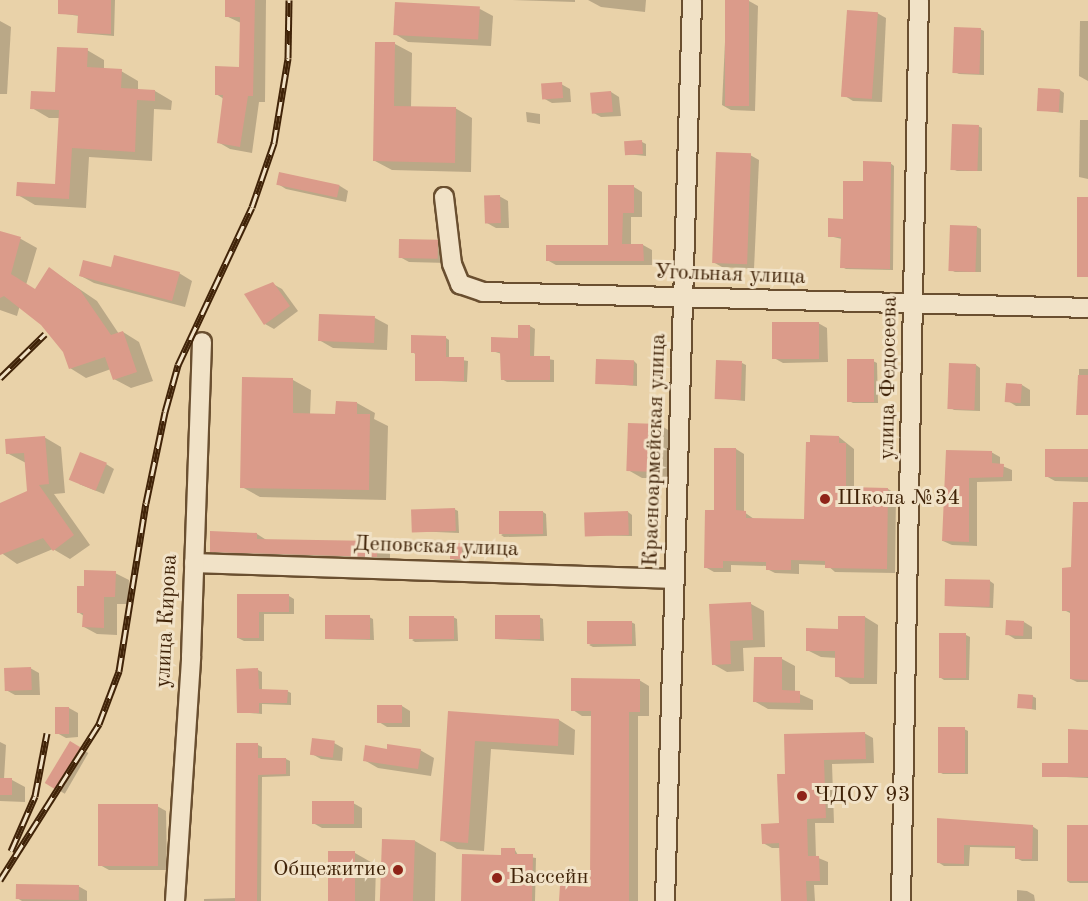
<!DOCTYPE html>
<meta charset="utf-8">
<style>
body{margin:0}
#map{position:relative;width:1088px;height:901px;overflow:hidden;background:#e9d2a9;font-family:"Old Standard TT",serif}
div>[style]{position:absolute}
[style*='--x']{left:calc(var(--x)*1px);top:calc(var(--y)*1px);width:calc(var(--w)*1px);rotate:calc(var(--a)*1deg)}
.shadow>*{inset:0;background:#0003;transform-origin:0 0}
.building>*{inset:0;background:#db9b8a;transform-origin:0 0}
.roads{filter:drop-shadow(2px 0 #6a4f30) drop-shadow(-2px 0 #6a4f30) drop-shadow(0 2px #6a4f30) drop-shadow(0 -2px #6a4f30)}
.minor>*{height:18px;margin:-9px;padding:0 9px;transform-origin:9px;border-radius:9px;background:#f1e2c7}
.rail>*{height:7px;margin-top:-3.5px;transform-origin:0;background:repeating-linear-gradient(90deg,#f1e2c7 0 14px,#402308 0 28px);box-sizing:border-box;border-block:2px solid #402308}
.dots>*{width:16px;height:16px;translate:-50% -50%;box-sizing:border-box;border:3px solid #f1e2c7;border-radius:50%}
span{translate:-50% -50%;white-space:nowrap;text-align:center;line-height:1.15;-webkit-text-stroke:6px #f1e2c7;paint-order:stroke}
.street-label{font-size:22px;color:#402308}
.poi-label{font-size:22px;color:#402308}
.left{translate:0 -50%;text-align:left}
.right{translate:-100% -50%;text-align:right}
</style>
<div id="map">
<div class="shadow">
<div style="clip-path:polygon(60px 0,115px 0,114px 36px,79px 33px,79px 16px,59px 13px)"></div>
<div style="clip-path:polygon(226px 0,266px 0,265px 102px,259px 102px,252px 153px,230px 149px,218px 142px,224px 99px,216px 94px,240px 68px,241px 23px,226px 16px)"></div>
<div style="clip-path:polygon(512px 0,575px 0,575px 2px)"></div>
<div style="clip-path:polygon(588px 0,646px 0,645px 12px,601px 7px)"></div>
<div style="clip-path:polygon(727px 0,749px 1px,758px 6px,755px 111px,731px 110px,722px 105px)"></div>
<div style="clip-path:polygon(480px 9px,493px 16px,491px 46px,408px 42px,395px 34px)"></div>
<div style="clip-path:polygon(877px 13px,886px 18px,882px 102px,853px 101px,845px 96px)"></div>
<div style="clip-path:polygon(0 21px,11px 27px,7px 94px,0 94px)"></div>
<div style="clip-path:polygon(1080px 21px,1088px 21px,1088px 81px,1079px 76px)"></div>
<div style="clip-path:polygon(980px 29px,984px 31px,984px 75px,959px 74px,955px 72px)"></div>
<div style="clip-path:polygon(395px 44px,412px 53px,411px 108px,455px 108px,472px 118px,471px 172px,392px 170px,375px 161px)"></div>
<div style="clip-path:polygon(87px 50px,104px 60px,104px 70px,121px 71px,138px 81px,138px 90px,155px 91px,172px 101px,171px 110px,154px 109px,152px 161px,89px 157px,86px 208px,35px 205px,18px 195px,56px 185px,60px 118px,49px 118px,32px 108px,56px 93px)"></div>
<div style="clip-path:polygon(561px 84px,570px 89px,571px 102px,552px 103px,543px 98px)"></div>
<div style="clip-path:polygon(1060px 90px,1064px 93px,1063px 113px,1040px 110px)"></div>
<div style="clip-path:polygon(611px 92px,619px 97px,621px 116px,601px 117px,592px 112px)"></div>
<div style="clip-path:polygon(526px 112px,540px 114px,540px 124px,527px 122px)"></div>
<div style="clip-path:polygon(1080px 120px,1088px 120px,1088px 179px,1079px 177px)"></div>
<div style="clip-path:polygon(978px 126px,982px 128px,982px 171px,957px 171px,953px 169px)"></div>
<div style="clip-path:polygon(642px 142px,646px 144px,646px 156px,626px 154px)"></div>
<div style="clip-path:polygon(750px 155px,759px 160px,754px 269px,722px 267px,713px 262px)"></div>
<div style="clip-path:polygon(890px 163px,894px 166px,893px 270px,846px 269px,842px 267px,842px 239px,829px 236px,844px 220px,864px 182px)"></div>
<div style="clip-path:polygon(278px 184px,340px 186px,348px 191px,346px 202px,286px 189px)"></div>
<div style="clip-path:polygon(610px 187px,634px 187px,642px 192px,642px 217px,631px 217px,631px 245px,643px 245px,652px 250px,652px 265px,556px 265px,547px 260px,610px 247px)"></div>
<div style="clip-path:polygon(499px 196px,508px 201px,509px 228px,496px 228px,487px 223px)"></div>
<div style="clip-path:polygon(977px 227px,981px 229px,981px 272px,955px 272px,951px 270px)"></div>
<div style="clip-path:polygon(0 233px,21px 239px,37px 248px,26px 285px,36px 291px,50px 269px,97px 301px,119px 334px,123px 332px,139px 342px,153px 381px,131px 388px,114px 379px,111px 369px,86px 378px,70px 368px,64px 351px,53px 335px,20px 305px,17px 316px,0 310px)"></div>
<div style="clip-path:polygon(437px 241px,446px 246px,448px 263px,409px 262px,400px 257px)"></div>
<div style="clip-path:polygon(112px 269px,179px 273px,192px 281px,185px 307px,94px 283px,81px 276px)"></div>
<div style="clip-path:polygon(273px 284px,282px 289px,298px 311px,274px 329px,265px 324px)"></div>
<div style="clip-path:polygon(375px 318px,388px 325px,387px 350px,333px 348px,319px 340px)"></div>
<div style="clip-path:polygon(818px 323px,827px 328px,828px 362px,783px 363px,774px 358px)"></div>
<div style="clip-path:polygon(530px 326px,535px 329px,534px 357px,554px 360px,554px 382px,507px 382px,502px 379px,502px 354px,492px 351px,520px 339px)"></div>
<div style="clip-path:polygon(446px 338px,449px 340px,449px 358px,468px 361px,467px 382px,416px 380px,417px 355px,412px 352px)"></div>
<div style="clip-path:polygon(634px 361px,637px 364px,637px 386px,597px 383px)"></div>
<div style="clip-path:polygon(873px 361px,877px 363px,878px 403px,853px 403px,849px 401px)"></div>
<div style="clip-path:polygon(742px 363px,746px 365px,745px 401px,716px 398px)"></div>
<div style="clip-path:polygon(976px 365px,980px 368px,980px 411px,954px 410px,951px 408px)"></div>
<div style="left:1079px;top:369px;width:9px;height:45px"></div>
<div style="clip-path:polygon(244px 379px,293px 380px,311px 390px,310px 415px,337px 415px,357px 403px,375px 413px,374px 419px,388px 426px,386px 500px,260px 497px,242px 487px)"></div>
<div style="clip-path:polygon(1022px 385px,1030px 390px,1030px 406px,1016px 406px,1008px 401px)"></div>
<div style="clip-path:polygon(660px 425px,673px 433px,672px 478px,642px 478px,628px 470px)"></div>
<div style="clip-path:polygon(44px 437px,61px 447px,65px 493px,54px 494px,90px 545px,70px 559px,53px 549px,17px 564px,0 552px,0 504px,29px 492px,26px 463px,7px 453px)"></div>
<div style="clip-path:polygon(839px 437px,854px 449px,854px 489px,888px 489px,896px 494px,895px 573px,835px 572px,827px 565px,799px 564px,799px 574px,775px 573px,767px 569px,767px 566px,731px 565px,731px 572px,714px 572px,705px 567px,716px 511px,736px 449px,744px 454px,744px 512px,754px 519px,806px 520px)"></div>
<div style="clip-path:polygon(1088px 450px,1088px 482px,1055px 481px,1046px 476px)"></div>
<div style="clip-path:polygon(948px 452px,991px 452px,1000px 457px,1000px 465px,1012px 470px,1012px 481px,977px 482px,977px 546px,952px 545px,943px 541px)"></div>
<div style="clip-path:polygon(106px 464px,114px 469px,104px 494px,79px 484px)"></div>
<div style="clip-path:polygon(1088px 504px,1088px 682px,1077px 682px,1071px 679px,1072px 614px,1064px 610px)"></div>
<div style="clip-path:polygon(454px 509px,458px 511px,459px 533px,413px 531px)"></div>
<div style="clip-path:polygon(543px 512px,546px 514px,547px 536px,504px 537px,501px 535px)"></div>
<div style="clip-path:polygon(628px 512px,632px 515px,632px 536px,586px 535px)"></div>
<div style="clip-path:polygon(257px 534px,268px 541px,377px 543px,390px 551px,390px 564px,225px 559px,211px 551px)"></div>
<div style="clip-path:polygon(461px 545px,465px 547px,465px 560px,455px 560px,451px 558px)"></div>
<div style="clip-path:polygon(115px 573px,129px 580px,128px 604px,117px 604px,117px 635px,97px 634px,84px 627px,84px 616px,78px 612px,85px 588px)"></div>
<div style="clip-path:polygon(990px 581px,994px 584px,993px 608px,946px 606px)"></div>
<div style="clip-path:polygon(238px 595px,289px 596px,294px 599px,294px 614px,264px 614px,264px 641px,244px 641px,238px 638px)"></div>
<div style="clip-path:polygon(751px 604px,764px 611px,765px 647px,743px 648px,744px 671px,727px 672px,713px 664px)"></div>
<div style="clip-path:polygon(369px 617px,373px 619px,374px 640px,327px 639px)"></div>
<div style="clip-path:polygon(453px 617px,457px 619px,458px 641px,415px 642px,412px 640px)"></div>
<div style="clip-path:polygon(539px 617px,543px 619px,544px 641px,497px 639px)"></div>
<div style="clip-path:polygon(865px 617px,878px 625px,877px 684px,850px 684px,837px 676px,837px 658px,821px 657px,807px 650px)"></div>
<div style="clip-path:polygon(631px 622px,635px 624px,636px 646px,593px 647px,589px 645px)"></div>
<div style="clip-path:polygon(1024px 622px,1032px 627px,1032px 639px,1015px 639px,1007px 634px)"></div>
<div style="clip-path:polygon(966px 635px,970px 637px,969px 680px,944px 680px,941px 678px)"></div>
<div style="clip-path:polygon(782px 659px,795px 666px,795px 692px,813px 700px,813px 710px,768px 709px,754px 701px)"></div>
<div style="clip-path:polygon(30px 668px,39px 673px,40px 695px,15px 695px,6px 690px)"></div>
<div style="clip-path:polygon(258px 670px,262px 672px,262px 691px,287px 691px,291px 693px,291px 705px,262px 704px,262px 714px,238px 712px)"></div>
<div style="clip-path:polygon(639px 680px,649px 686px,649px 716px,638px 716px,638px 901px,561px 901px,591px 888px,592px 716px,582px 716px,573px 710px)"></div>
<div style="clip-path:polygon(1032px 696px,1036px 698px,1036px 710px,1020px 707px)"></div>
<div style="clip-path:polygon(402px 706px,410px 711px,410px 727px,387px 727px,379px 722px)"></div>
<div style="clip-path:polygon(69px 708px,78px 713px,78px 737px,66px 738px,57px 733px)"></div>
<div style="clip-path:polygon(449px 713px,559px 720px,575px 730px,574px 755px,491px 749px,484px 851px,457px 849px,441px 840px)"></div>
<div style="clip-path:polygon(964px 729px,968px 731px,968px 774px,943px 774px,939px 772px)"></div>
<div style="clip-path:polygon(1088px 731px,1088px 778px,1044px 776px,1069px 764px)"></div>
<div style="clip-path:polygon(864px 733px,873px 738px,874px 763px,832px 764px,834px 823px,815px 823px,816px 857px,828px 862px,828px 885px,814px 885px,815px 901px,782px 901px,781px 848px,772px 848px,763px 843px,780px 825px,787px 776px)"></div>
<div style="clip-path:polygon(0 742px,6px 745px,4px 779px,12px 780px,25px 787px,25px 802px,0 801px)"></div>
<div style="left:71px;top:743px;width:20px;height:47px;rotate:30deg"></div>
<div style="clip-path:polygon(334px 743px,343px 748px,342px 761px,321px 759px,312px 754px)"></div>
<div style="clip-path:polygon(258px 745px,262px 747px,262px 760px,286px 759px,290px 761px,290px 776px,262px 777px,261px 901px,204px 901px,204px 899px,236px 898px)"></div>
<div style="clip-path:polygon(388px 750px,420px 750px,434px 758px,431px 776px,378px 768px,364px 760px)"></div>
<div style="clip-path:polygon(353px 803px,362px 808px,362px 828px,322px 828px,313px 823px)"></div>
<div style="clip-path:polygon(157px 806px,166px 811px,167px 870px,109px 870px,100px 865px)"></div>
<div style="clip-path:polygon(939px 819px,1032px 826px,1038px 830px,1038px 861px,1022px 861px,1016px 858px,1016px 848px,970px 847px,969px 866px,944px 866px,938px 862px)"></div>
<div style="clip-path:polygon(1088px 827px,1088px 883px,1070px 883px,1067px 881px)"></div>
<div style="clip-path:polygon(415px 841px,436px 853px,435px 901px,382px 901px)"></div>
<div style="clip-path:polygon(515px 850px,518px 855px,536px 858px,535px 901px,463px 901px,502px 856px)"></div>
<div style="clip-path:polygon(355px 853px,376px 865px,375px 901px,329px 901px)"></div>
<div style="clip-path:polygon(78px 886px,87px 891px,87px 901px,22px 901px,17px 898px)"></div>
<div style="clip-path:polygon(1017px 890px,1027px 891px,1034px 895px,1035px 901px,1017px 901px)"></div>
</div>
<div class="building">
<div style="clip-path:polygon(58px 0,111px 0,111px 34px,77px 33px,78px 15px,58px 14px)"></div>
<div style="clip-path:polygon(225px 0,255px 0,253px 96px,248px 96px,240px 147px,217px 143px,223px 95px,215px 95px,215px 66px,239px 67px,240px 17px,225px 17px)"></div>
<div style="left:725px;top:0;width:24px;height:106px"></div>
<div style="left:395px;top:2px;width:85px;height:33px;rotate:3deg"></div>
<div style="left:847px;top:10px;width:31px;height:87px;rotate:4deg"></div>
<div style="left:954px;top:27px;width:27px;height:46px;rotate:2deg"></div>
<div style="clip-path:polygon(375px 42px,395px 42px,394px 106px,456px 107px,455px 163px,373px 161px)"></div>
<div style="clip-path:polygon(57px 47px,88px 48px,87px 67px,122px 69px,121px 88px,155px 90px,155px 101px,137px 100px,135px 152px,72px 148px,69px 199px,16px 196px,17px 182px,55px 184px,59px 110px,30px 109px,31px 91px,55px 92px)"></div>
<div style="left:562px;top:82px;width:16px;height:21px;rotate:86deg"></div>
<div style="left:1038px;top:88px;width:22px;height:23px;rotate:3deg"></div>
<div style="left:611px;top:91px;width:21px;height:21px;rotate:85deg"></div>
<div style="left:952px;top:124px;width:27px;height:46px;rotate:2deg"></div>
<div style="left:642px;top:140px;width:14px;height:18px;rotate:86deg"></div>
<div style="left:716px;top:152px;width:35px;height:111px;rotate:2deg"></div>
<div style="clip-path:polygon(863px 161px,891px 162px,890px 269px,840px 268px,841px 237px,828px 237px,828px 218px,843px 219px,843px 181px,863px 181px)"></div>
<div style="left:279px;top:172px;width:62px;height:13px;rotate:12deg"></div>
<div style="clip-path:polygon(608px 185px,634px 185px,634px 213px,623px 213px,622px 244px,643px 244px,644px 261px,546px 261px,546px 245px,608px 245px)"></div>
<div style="left:500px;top:195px;width:28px;height:16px;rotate:88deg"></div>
<div style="left:1077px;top:197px;width:11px;height:80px"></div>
<div style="left:950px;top:225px;width:27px;height:46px;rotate:2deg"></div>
<div style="clip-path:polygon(0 231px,21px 237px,11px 274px,35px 289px,49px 267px,80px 290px,111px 335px,123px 331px,137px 372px,113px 380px,105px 357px,69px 369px,63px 352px,41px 325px,4px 296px,0 298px)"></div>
<div style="left:399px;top:239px;width:39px;height:19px;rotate:1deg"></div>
<div style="clip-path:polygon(114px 255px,180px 272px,172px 301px,79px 276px,83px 260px,111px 267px)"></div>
<div style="clip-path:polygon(273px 282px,290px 306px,264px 325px,244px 294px)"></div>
<div style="left:319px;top:314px;width:56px;height:27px;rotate:2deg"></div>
<div style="left:772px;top:322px;width:47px;height:37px"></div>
<div style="clip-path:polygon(518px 325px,530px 325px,530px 356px,550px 356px,550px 380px,501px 380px,500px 352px,491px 352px,491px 337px,518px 338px)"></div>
<div style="clip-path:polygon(411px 335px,446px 336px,446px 357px,464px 357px,464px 381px,415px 381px,415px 353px,411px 353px)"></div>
<div style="left:596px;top:359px;width:38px;height:25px;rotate:2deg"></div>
<div style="left:874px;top:359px;width:43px;height:27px;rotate:90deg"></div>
<div style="left:716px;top:360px;width:26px;height:39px;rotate:2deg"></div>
<div style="left:949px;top:363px;width:27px;height:46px;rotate:2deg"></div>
<div style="clip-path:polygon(1078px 375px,1088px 375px,1088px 415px,1076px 415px)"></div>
<div style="clip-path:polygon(242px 377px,293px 378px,293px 413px,335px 414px,336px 401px,357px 402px,357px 414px,370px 414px,369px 490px,240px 488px)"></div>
<div style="left:1006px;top:383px;width:16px;height:19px;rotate:4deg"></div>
<div style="left:628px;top:423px;width:32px;height:48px;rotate:2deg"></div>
<div style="clip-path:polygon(810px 435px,839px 436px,839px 443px,846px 443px,846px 487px,888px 488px,887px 569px,825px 568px,825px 561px,791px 560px,791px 570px,766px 570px,766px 562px,723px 561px,723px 568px,704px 568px,705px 510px,714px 510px,714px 448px,736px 448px,736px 510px,746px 511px,746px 518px,804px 519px,806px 442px,810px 442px)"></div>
<div style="clip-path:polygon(45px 436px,49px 484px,39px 485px,74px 535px,53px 551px,43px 538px,0 555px,0 503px,27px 491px,24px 453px,6px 454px,5px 439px)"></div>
<div style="left:1045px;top:449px;width:43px;height:28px"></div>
<div style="clip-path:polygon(946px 450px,992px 451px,992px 463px,1004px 464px,1003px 477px,969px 478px,969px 542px,942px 541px)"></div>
<div style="left:80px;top:452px;width:29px;height:30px;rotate:22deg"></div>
<div style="clip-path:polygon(1073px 502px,1088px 502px,1088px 680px,1070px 679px,1070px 611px,1062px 611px,1062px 568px,1071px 567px)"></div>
<div style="left:455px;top:508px;width:23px;height:44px;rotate:88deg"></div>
<div style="left:543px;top:511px;width:23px;height:44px;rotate:90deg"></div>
<div style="left:628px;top:511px;width:24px;height:44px;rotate:88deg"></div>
<div style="clip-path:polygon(210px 531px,257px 533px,257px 539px,377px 541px,377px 557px,210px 552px)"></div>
<div style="left:450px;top:543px;width:12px;height:16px"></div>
<div style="clip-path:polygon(84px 570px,116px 571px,115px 597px,104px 597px,104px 628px,82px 627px,83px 613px,77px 613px,77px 586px,84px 586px)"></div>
<div style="left:945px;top:579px;width:45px;height:27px;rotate:1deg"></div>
<div style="clip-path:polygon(237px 594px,289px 594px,289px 612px,259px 612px,259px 638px,237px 638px)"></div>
<div style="clip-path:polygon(751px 602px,753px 640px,730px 641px,731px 664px,712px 665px,709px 604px)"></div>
<div style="left:370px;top:615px;width:24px;height:45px;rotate:90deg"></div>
<div style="left:540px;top:615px;width:24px;height:45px;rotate:90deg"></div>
<div style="left:454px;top:616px;width:23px;height:45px;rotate:90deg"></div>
<div style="clip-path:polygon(838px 616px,865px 616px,864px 678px,835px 677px,835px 651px,806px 651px,806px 628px,838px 629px)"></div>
<div style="left:1006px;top:620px;width:18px;height:15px;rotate:3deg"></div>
<div style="left:632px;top:621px;width:23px;height:45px;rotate:90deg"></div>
<div style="left:939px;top:633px;width:27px;height:45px"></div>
<div style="clip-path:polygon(754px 657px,782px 657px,782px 690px,800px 691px,800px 703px,753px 702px)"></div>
<div style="left:31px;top:667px;width:23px;height:27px;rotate:88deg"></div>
<div style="clip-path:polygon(258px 668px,259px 689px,288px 690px,287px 703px,259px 703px,259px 713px,237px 713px,236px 669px)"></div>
<div style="clip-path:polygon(571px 678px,640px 679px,640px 712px,629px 712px,629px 901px,559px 901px,560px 885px,590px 887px,591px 711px,571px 711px)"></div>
<div style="left:1018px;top:694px;width:15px;height:14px;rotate:4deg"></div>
<div style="left:377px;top:705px;width:25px;height:18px"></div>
<div style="left:55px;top:707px;width:14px;height:27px"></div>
<div style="clip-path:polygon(448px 711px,559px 719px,558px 746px,475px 741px,468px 843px,440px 841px)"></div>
<div style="left:938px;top:727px;width:27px;height:46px"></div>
<div style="clip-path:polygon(1068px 729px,1088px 730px,1088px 777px,1042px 777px,1042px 763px,1068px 763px)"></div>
<div style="clip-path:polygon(865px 732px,866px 759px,824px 760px,826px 818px,807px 819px,808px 856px,819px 856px,820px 881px,806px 881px,807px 901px,781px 901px,779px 843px,762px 844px,761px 824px,779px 823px,777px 774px,785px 774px,784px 734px)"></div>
<div style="left:312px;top:738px;width:23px;height:17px;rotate:7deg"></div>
<div style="left:70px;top:741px;width:12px;height:49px;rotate:31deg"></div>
<div style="clip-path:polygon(236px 743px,258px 743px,258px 758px,286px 758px,286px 774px,258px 775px,257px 901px,235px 901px)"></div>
<div style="clip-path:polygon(387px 744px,421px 749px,418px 769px,363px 761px,365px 745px,387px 749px)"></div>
<div style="left:0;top:778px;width:12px;height:17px"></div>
<div style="left:312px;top:801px;width:42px;height:23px"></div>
<div style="left:98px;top:804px;width:60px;height:62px"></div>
<div style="clip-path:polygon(937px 818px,1033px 825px,1032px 859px,1015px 859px,1015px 846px,964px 845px,964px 864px,937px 863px)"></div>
<div style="left:1067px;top:825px;width:21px;height:56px"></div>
<div style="left:382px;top:839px;width:33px;height:62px;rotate:2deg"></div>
<div style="clip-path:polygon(501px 848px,515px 848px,515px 854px,533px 854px,532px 901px,461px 901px,462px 854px,501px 855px)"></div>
<div style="left:328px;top:851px;width:27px;height:50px"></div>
<div style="left:16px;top:884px;width:63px;height:15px;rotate:1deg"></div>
</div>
<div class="roads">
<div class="minor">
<div style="--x:444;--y:197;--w:67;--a:83.2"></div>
<div style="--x:452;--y:264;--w:22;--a:68"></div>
<div style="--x:460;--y:284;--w:24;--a:19"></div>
<div style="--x:483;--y:292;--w:605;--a:1.51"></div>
<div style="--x:194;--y:563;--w:481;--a:1.9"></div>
<div style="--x:175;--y:901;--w:245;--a:-86.2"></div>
<div style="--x:191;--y:657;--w:315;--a:-88"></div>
<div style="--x:665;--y:901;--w:901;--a:-88.28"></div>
<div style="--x:901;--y:901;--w:901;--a:-88.86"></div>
</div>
</div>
<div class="rail">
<div style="--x:0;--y:378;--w:63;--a:-44.4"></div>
<div style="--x:11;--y:851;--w:60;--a:-66.4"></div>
<div style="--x:35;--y:796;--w:64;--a:-79.2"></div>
<div style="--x:0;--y:880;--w:185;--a:-57.6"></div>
<div style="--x:99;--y:724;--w:57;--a:-69.3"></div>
<div style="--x:119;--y:671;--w:170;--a:-80.9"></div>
<div style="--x:146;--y:503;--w:93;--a:-78.2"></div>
<div style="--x:165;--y:412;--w:49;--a:-74.5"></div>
<div style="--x:178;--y:365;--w:174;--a:-64.9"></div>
<div style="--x:252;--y:207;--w:68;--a:-71"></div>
<div style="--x:274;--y:143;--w:86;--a:-80.6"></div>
<div style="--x:288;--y:58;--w:58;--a:-89"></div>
</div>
<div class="dots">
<div style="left:825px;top:499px;background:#8f2418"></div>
<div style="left:802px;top:796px;background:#8f2418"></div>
<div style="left:398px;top:870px;background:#8f2418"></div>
<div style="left:497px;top:878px;background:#8f2418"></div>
</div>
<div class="street-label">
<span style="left:730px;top:275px;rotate:2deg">Угольная улица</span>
<span style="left:889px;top:378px;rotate:-89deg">улица Федосеева</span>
<span style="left:655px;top:450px;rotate:-88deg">Красноармейская улица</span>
<span style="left:436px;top:547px;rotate:2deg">Деповская улица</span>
<span style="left:167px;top:621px;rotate:-87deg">улица Кирова</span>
</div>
<div class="poi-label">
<span class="left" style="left:837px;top:499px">Школа №34</span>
<span class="left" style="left:814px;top:796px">ЧДОУ 93</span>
<span class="right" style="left:386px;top:870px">Общежитие</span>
<span class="left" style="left:509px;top:878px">Бассейн</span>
</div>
</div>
